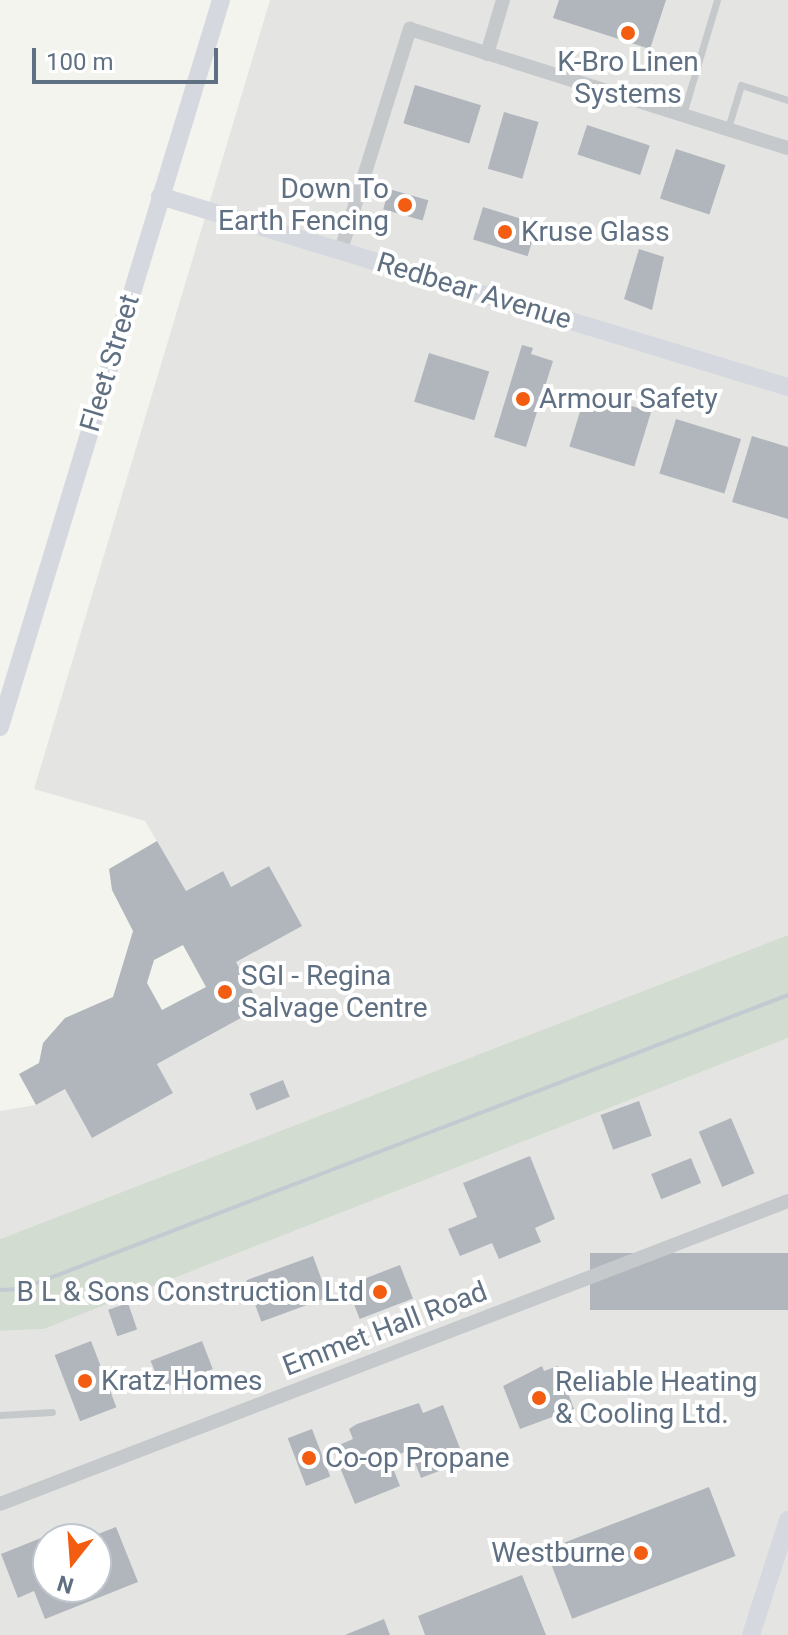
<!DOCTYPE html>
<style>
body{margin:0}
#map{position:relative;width:788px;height:1635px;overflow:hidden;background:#f4f4ef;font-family:Roboto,sans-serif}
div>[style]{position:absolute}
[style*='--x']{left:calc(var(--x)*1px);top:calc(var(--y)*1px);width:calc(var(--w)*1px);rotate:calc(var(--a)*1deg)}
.built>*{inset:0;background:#e4e5e3}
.green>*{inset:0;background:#d3dcd0}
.stream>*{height:4px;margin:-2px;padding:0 2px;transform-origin:2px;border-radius:2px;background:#c2cbd1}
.building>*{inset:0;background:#b0b6bc;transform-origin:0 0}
.lane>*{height:7px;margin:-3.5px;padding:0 3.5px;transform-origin:3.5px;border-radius:3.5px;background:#c6c9cc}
.street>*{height:14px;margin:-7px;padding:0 7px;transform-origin:7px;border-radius:7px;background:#c6c9cc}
.secondary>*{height:18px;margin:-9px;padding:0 9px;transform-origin:9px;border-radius:9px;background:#d5d9df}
.dots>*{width:22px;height:22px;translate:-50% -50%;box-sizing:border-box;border:4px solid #fff;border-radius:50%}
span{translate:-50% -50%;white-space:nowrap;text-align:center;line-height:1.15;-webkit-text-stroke:8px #fff;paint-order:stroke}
.poi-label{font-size:28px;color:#607083}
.right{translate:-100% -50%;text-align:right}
.left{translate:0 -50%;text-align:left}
.street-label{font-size:28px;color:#607083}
.north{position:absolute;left:32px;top:1523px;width:80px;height:80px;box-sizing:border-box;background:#fff;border:2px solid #bfc6cd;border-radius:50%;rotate:197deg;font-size:22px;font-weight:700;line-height:32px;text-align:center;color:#607083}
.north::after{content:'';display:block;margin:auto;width:28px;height:36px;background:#f25d11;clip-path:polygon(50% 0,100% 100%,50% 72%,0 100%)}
.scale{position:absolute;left:32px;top:48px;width:186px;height:36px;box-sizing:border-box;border:4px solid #607083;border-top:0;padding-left:10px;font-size:24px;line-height:28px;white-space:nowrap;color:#607083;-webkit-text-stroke:6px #fff;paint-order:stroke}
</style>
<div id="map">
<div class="built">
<div style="clip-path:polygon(270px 0,788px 0,788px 935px,0 1239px,0 1111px,36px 1105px,65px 1089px,92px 1137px,173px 1093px,157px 1064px,261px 1007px,236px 962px,269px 866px,231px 887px,222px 871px,186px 891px,145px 821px,34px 789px)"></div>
<div style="clip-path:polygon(evenodd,788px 1038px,788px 1635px,0 1635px,0 1331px,44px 1329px,788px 1038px,48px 1539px,96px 1539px,96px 1587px,48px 1587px,48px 1539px)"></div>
</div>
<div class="green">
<div style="clip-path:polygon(788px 935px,788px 1038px,44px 1329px,0 1331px,0 1239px)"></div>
</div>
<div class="stream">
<div style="--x:0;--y:1290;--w:21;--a:-3"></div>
<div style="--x:21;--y:1289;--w:821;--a:-20.97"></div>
</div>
<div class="building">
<div style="clip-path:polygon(559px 0,666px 0,650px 49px,553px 18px)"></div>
<div style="left:415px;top:85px;width:69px;height:40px;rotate:17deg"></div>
<div style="left:504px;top:112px;width:36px;height:59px;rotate:16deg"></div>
<div style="left:587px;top:125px;width:66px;height:31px;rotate:18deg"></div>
<div style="left:676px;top:149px;width:52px;height:52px;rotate:18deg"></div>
<div style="left:389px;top:189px;width:41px;height:21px;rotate:16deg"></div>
<div style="left:483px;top:207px;width:57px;height:34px;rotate:17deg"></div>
<div style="clip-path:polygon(639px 249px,664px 257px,652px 310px,624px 299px)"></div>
<div style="clip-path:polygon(522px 345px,533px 348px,531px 354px,553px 361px,526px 447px,494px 437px)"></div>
<div style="left:429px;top:353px;width:63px;height:51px;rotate:17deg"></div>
<div style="left:586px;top:392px;width:68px;height:57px;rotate:17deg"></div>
<div style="left:676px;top:419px;width:68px;height:57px;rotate:17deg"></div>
<div style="clip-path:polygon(752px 436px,788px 447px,788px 519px,732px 502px)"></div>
<div style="clip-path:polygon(evenodd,157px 841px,186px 891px,223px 871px,231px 887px,269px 866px,302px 926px,236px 962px,261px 1007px,157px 1064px,173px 1093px,92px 1138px,65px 1089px,36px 1105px,19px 1074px,39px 1063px,43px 1043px,65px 1018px,113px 997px,133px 931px,112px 890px,109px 869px,157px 841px,183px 945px,206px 987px,162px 1010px,147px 983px,154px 960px,183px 945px)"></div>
<div style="left:283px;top:1080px;width:18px;height:36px;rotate:68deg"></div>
<div style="left:639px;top:1101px;width:37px;height:41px;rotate:70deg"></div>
<div style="left:731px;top:1118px;width:60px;height:35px;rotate:67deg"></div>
<div style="clip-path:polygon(530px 1156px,555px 1219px,535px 1228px,541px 1242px,499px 1259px,492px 1243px,460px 1256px,448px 1229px,477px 1217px,463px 1183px)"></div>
<div style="left:691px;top:1158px;width:27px;height:43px;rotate:68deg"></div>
<div style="left:788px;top:1253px;width:57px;height:198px;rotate:90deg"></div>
<div style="left:313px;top:1256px;width:44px;height:71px;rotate:70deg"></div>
<div style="left:400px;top:1265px;width:36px;height:57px;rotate:69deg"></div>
<div style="left:128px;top:1303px;width:28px;height:21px;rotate:71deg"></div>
<div style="left:91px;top:1341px;width:71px;height:39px;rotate:69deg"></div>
<div style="left:202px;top:1341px;width:30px;height:55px;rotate:69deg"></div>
<div style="clip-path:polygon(542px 1366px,544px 1371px,558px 1366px,574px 1409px,520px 1429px,503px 1386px)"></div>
<div style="clip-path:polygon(419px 1403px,423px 1413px,443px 1405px,465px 1461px,421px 1478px,410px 1450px,389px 1458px,400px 1486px,355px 1504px,332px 1448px,353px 1439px,349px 1429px,357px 1424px)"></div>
<div style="left:312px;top:1429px;width:51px;height:26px;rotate:69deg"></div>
<div style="left:709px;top:1487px;width:74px;height:175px;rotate:69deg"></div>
<div style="clip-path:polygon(116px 1527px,138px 1582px,45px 1619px,34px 1591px,18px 1598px,1px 1554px,41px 1538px,48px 1553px,48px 1587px,96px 1587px,96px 1539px,85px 1539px)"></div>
<div style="clip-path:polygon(522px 1575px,546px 1635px,425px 1635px,418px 1616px)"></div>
<div style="clip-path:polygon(384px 1619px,390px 1635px,345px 1635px)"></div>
</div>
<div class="lane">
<div style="--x:683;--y:114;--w:119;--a:-73.4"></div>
<div style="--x:728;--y:128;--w:45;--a:-73.2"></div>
<div style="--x:741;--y:85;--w:49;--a:17.7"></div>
<div style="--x:0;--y:1415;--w:52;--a:-3.3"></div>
</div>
<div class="street">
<div style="--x:487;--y:54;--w:56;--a:-73.5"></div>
<div style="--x:341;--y:250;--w:232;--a:-72.7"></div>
<div style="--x:410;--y:29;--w:396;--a:17.5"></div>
<div style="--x:0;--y:1504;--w:844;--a:-21.03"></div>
</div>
<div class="secondary">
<div style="--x:160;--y:196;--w:656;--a:16.92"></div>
<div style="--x:0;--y:727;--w:760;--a:-73.09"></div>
<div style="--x:751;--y:1635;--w:121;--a:-72.2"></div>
</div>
<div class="dots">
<div style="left:628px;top:33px;background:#f25d11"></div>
<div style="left:405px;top:205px;background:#f25d11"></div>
<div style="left:505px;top:232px;background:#f25d11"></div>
<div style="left:523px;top:399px;background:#f25d11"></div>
<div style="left:225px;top:992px;background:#f25d11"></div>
<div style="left:380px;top:1292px;background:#f25d11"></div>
<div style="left:85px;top:1381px;background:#f25d11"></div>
<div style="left:539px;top:1398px;background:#f25d11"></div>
<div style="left:309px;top:1458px;background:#f25d11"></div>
<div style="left:641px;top:1553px;background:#f25d11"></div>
</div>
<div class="poi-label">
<span style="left:628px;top:78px">K-Bro Linen<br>Systems</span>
<span class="right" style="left:389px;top:205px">Down To<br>Earth Fencing</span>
<span class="left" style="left:521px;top:232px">Kruse Glass</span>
<span class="left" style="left:539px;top:399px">Armour Safety</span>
<span class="left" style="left:241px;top:992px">SGI - Regina<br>Salvage Centre</span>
<span class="right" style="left:364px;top:1292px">B L &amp; Sons Construction Ltd</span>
<span class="left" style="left:101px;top:1381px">Kratz Homes</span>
<span class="left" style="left:555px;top:1398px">Reliable Heating<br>&amp; Cooling Ltd.</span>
<span class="left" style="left:325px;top:1458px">Co-op Propane</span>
<span class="right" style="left:625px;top:1553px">Westburne</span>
</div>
<div class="street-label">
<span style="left:474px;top:291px;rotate:17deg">Redbear Avenue</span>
<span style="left:110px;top:363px;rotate:-73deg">Fleet Street</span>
<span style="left:385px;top:1329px;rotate:-21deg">Emmet Hall Road</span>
</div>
<div class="north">N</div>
<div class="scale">100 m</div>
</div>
